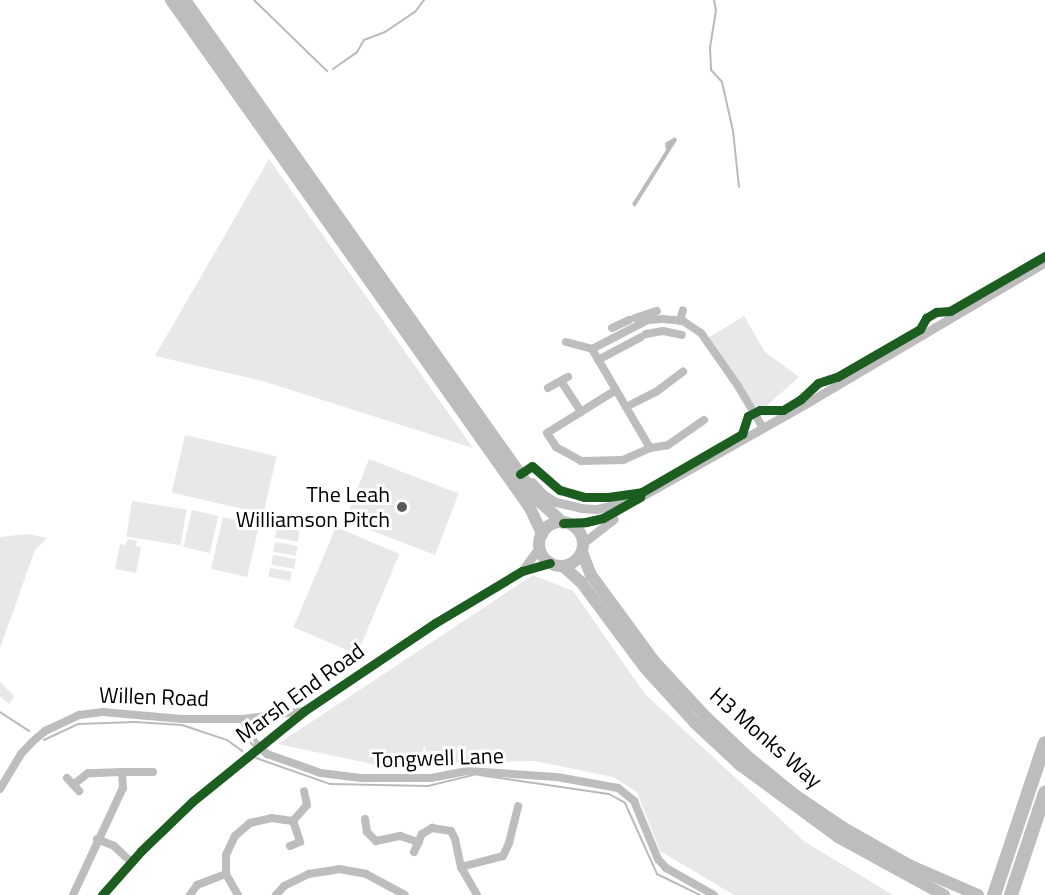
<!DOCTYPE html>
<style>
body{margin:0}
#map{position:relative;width:1045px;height:895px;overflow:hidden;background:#fff;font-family:"Titillium Web",sans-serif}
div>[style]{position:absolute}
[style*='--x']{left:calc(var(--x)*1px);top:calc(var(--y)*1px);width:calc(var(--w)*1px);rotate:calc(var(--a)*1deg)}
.green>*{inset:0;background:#e8e8e8;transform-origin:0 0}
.water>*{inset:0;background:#bababa}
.stream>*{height:2px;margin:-1px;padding:0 1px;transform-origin:1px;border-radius:1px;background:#bababa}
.minor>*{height:8px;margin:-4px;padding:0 4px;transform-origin:4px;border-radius:4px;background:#bdbdbd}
.tertiary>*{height:9px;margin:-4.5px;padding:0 4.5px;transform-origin:4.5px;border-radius:4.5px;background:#bdbdbd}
.primary>*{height:12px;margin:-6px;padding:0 6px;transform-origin:6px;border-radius:6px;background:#bdbdbd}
.primary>.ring{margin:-6px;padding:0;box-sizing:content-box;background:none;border:12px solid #bdbdbd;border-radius:50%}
.motorway>*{height:14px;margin:-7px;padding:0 7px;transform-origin:7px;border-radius:7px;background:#bdbdbd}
.cycleway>*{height:9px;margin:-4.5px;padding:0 4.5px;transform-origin:4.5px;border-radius:4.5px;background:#1b5e20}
.dots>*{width:16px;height:16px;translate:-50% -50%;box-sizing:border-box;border:3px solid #fff;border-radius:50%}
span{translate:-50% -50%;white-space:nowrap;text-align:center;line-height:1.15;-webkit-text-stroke:6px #fff;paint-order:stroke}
.poi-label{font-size:22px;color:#000}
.right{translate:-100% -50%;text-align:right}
.street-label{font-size:22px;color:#000}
</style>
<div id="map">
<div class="green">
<div style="clip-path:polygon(269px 159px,473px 448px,263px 381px,155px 356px)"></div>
<div style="clip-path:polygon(744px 316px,765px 352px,799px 377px,764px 408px,754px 406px,708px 338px)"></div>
<div style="left:185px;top:435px;width:94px;height:59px;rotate:13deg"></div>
<div style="left:369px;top:459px;width:96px;height:66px;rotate:21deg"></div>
<div style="left:132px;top:501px;width:55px;height:36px;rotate:9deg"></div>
<div style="left:192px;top:510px;width:27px;height:38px;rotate:13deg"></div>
<div style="left:223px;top:517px;width:37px;height:53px;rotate:13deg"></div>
<div style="left:277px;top:527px;width:23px;height:11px;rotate:10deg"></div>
<div style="left:336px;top:527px;width:69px;height:109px;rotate:23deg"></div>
<div style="clip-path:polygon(28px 534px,47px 538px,35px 550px,0 648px,0 537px)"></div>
<div style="clip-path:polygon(128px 539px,137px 541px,136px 546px,141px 547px,136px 573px,115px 569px,120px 544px,126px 545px)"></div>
<div style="left:275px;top:542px;width:23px;height:10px;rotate:10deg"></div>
<div style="left:273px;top:555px;width:23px;height:10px;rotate:10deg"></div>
<div style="left:270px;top:568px;width:22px;height:9px;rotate:10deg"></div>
<div style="clip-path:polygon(533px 575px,573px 591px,645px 694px,805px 842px,893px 895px,734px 895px,660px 851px,637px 792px,613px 777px,535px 761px,372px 764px,278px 744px)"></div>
<div style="clip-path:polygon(0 682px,14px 696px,9px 704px,0 696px)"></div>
</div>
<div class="water">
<div style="clip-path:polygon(675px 137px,677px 140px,635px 207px,632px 204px,666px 150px,665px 143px)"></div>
</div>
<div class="stream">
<div style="--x:254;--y:0;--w:102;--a:44.2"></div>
<div style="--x:714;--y:0;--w:10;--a:79"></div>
<div style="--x:716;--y:10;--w:38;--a:99"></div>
<div style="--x:710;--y:48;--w:22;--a:87"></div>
<div style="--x:711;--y:70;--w:16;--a:47"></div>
<div style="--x:722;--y:82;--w:50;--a:77.3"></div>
<div style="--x:733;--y:131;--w:56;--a:83.9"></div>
<div style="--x:333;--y:69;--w:29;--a:-35"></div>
<div style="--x:357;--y:52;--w:14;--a:-60"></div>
<div style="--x:364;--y:40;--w:22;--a:-21"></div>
<div style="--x:385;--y:32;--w:36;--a:-34"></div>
<div style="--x:415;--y:12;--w:15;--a:-53"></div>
<div style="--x:0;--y:712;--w:35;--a:33"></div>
<div style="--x:44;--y:740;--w:38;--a:-25"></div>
<div style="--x:78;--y:724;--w:57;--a:-2"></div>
<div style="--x:135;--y:722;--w:47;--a:3.7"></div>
<div style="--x:182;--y:725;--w:47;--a:18.4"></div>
<div style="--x:227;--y:740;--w:19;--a:36"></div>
<div style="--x:256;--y:758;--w:78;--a:19.4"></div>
<div style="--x:330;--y:784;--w:98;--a:1.2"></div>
<div style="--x:428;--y:786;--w:46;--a:-13.7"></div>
<div style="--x:479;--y:775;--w:131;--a:8.3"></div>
<div style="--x:609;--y:794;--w:18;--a:29"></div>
<div style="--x:625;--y:803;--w:78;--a:65.7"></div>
<div style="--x:657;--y:874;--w:48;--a:26"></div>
</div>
<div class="minor">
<div style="--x:635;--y:318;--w:23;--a:-18"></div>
<div style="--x:680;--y:321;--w:11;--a:-75"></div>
<div style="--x:612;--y:328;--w:19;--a:-25"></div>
<div style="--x:646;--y:334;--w:17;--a:-10"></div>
<div style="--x:663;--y:331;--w:19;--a:12"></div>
<div style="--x:566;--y:342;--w:27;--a:15"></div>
<div style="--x:592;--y:349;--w:63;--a:-27.4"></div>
<div style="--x:648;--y:320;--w:14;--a:-4"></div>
<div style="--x:662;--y:319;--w:21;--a:5"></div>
<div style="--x:683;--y:321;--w:22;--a:34"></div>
<div style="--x:701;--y:333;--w:65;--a:55.1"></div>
<div style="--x:738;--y:386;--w:49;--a:59.2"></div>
<div style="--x:592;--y:349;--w:115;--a:59.6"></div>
<div style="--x:650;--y:448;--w:18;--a:-9"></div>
<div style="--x:668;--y:445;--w:44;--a:-34.8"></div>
<div style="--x:598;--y:360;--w:49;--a:-28.1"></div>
<div style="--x:561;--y:381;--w:37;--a:57"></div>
<div style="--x:548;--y:388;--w:23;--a:-29"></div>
<div style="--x:616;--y:390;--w:81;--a:148.1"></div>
<div style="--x:547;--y:433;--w:17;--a:57"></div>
<div style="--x:556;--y:447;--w:29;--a:29"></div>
<div style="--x:581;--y:461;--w:42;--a:-1.4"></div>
<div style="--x:623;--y:460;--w:30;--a:-24"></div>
<div style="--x:626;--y:407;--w:34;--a:-27"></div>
<div style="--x:656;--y:392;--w:34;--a:-37"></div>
<div style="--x:243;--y:719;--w:25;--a:64"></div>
<div style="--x:254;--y:742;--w:18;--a:43"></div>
<div style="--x:267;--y:754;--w:57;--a:19.4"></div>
<div style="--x:321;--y:773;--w:40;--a:7.1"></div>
<div style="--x:361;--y:778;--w:70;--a:0"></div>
<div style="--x:431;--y:778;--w:38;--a:-11"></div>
<div style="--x:468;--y:771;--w:89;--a:3.9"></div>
<div style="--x:557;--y:777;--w:62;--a:10.2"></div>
<div style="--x:618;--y:788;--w:21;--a:39"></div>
<div style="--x:634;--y:801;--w:63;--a:67.5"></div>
<div style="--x:658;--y:859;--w:12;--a:48"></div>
<div style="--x:666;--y:868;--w:55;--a:29.4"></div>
<div style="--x:122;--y:772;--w:31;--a:0"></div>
<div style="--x:67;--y:778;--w:18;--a:47"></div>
<div style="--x:0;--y:789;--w:41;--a:-59"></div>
<div style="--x:21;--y:754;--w:16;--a:-47"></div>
<div style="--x:32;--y:742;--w:17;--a:-40"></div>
<div style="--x:45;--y:731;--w:38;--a:-25"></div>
<div style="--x:79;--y:715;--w:24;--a:-7"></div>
<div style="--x:103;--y:712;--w:79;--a:5.1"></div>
<div style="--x:182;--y:719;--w:61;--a:0"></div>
<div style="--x:243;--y:719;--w:61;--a:-7.6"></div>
<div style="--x:365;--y:819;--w:13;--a:81"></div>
<div style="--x:367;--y:832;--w:13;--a:45"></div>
<div style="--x:376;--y:841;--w:25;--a:-12"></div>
<div style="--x:400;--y:836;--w:20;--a:18"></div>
<div style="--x:97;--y:839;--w:18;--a:22"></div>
<div style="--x:114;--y:846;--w:23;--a:43"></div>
<div style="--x:290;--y:846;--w:11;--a:-22"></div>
<div style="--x:300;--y:842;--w:22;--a:-108"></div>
<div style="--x:414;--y:852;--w:20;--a:-66"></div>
<div style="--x:422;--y:834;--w:12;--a:-31"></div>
<div style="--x:432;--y:828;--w:19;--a:9"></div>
<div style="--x:451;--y:831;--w:9;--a:63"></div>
<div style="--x:455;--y:839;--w:29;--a:78"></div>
<div style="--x:461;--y:867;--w:32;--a:60"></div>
<div style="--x:461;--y:867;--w:43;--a:-14.7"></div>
<div style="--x:503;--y:856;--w:14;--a:-65"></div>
<div style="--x:509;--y:843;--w:38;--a:-76"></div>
<div style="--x:73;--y:895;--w:118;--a:-65"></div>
<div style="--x:123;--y:788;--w:16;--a:-94"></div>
<div style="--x:122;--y:772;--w:34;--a:178"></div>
<div style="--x:88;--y:773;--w:19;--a:141"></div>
<div style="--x:190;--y:895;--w:12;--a:-55"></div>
<div style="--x:197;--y:885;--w:31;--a:-21"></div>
<div style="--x:238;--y:895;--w:24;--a:-120"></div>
<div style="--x:226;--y:874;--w:19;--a:-90"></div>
<div style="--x:226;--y:855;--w:21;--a:-65"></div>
<div style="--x:235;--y:836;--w:20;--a:-41"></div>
<div style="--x:250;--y:823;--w:22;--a:-13"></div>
<div style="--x:271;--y:818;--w:22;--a:8"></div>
<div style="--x:293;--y:821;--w:21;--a:-49"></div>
<div style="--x:307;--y:805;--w:14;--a:-102"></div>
<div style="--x:276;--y:895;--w:12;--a:-48"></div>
<div style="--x:284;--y:886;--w:28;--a:-26"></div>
<div style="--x:309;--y:874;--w:30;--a:-9"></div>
<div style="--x:339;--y:869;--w:27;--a:10"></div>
<div style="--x:366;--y:874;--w:44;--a:28.3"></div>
</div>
<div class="tertiary">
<div style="--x:532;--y:482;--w:16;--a:47"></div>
<div style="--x:543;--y:494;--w:15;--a:32"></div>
<div style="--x:556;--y:502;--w:26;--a:13"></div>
<div style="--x:581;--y:508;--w:16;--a:4"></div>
<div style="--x:597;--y:509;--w:27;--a:-13"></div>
<div style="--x:563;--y:523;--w:23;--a:-2"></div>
<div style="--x:586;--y:522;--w:17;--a:-13"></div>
<div style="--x:603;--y:518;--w:240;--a:-29.4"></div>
<div style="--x:812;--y:400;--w:271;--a:-30.6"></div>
<div style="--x:583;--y:543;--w:39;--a:-38"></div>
<div style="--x:522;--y:571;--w:31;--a:-54"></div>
<div style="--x:102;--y:895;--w:59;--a:-48.4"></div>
<div style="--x:141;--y:851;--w:72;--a:-43.9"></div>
<div style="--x:193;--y:801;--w:143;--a:-39"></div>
<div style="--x:304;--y:711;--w:158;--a:-33.9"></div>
<div style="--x:435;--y:623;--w:101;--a:-30.9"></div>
<div style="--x:522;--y:571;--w:29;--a:-16"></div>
</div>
<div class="primary">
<div style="--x:171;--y:0;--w:622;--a:54.75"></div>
<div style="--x:530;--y:508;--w:29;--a:65"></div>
<div style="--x:185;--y:0;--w:615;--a:54.73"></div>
<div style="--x:540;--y:502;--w:31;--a:42"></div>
<div class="ring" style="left:539px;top:522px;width:32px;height:32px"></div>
<div style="--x:582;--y:552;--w:25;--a:69"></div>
<div style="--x:591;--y:575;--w:107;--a:53.8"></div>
<div style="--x:654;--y:661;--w:74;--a:47.2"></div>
<div style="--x:704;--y:715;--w:59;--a:43.6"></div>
<div style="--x:747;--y:756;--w:62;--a:39.1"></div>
<div style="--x:795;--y:795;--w:57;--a:34.2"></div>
<div style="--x:842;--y:827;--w:79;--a:29.5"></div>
<div style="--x:911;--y:866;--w:73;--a:23.4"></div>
<div style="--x:563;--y:566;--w:24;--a:42"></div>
<div style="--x:581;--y:582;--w:107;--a:53.3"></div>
<div style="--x:645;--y:668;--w:74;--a:47.7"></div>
<div style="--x:695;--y:723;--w:62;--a:43"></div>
<div style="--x:740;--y:765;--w:122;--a:36.3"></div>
<div style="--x:838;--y:837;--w:121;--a:28.7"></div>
</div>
<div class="motorway">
<div style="--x:994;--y:895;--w:160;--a:-71.5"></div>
<div style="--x:1011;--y:895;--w:108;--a:-71.6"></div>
</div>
<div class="cycleway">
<div style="--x:520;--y:474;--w:14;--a:-34"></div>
<div style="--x:532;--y:466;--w:37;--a:41"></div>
<div style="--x:560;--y:490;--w:25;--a:16"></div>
<div style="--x:584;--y:497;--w:24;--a:0"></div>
<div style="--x:608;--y:497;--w:34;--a:-8"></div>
<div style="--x:642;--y:492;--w:116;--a:-30.1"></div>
<div style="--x:742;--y:434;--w:19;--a:-72"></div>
<div style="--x:748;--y:416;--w:13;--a:-27"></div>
<div style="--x:760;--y:410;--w:23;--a:0"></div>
<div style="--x:783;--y:410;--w:21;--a:-31"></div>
<div style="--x:801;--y:399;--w:23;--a:-43"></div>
<div style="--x:818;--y:383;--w:20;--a:-18"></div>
<div style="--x:837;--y:377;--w:96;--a:-30"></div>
<div style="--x:920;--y:329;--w:13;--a:-61"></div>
<div style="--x:926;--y:318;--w:12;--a:-31"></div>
<div style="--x:936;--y:312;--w:14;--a:-4"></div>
<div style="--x:950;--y:311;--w:110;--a:-30.1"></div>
<div style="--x:563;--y:523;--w:23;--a:-2"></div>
<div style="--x:586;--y:522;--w:17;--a:-13"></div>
<div style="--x:603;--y:518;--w:43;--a:-29.6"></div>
<div style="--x:102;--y:895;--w:59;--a:-48.4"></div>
<div style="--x:141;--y:851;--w:72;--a:-43.9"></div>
<div style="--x:193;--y:801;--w:143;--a:-39"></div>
<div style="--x:304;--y:711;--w:158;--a:-33.9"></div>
<div style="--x:435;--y:623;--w:101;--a:-30.9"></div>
<div style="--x:522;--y:571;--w:29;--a:-16"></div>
</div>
<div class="dots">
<div style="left:402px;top:507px;background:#595959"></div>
</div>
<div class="poi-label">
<span class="right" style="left:390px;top:507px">The Leah<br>Williamson Pitch</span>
</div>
<div class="street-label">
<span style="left:300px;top:693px;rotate:-36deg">Marsh End Road</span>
<span style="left:154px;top:697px;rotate:2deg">Willen Road</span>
<span style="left:766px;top:738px;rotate:41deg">H3 Monks Way</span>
<span style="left:438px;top:758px;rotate:-2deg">Tongwell Lane</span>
</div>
</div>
